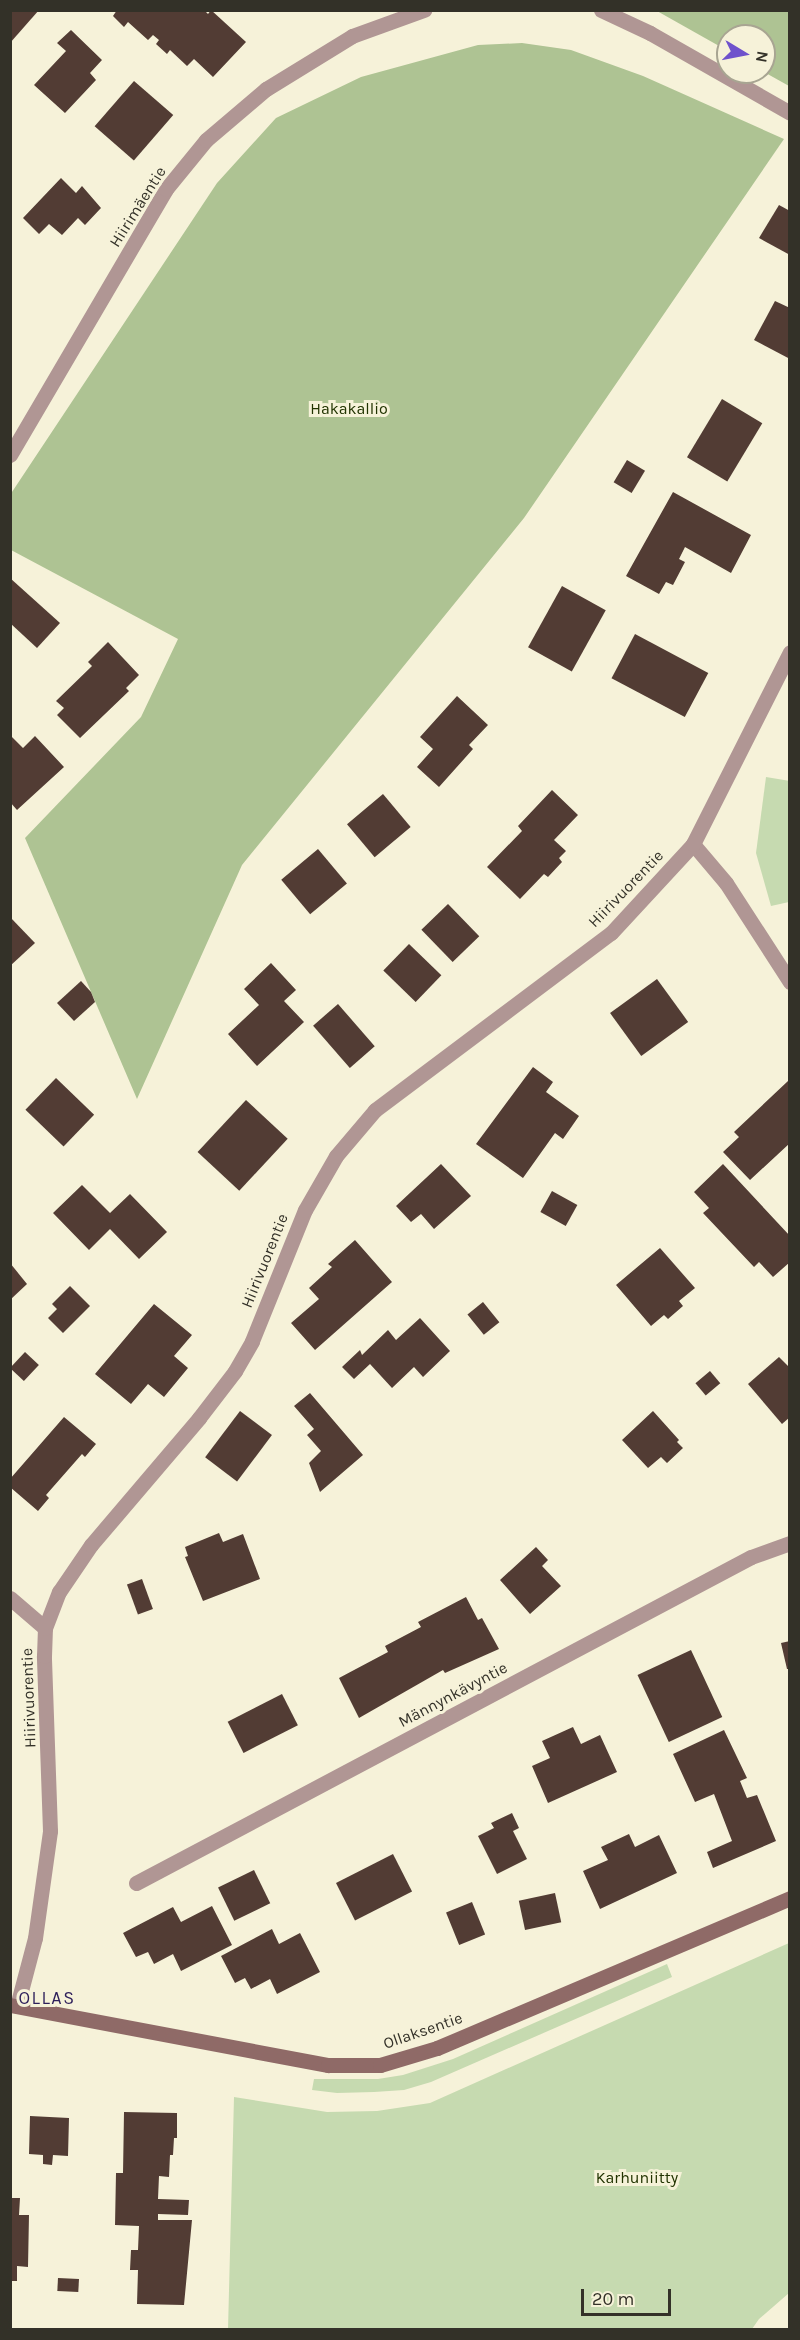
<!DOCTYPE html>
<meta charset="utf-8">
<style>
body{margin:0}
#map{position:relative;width:800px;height:2340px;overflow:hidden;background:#f6f2d9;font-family:Karla,sans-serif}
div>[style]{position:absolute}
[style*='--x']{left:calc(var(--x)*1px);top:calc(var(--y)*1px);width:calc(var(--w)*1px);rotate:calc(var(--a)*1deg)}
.green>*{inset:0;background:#c6dab0}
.forest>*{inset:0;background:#aec393}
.building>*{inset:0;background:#523c34;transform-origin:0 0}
.street>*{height:15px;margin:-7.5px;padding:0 7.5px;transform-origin:7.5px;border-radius:7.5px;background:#b09694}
.secondary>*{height:15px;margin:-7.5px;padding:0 7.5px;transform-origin:7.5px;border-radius:7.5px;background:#8f6a67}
span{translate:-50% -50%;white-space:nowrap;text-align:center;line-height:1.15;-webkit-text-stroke:6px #f6f2d9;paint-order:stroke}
.street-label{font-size:16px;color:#333128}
.park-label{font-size:16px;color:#213300}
.neighbourhood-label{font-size:18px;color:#2d1f5a;letter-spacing:1.5px}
.frame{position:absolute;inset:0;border:12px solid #333128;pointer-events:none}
.north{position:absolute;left:716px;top:24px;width:60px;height:60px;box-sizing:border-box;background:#f6f2d9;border:2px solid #a8a592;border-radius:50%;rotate:100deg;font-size:16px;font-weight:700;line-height:24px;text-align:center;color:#333128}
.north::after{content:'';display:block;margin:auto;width:21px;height:27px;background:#6f52cc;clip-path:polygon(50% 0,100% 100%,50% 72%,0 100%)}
.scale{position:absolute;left:581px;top:2289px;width:90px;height:27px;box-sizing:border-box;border:3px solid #333128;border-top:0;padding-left:8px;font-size:18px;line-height:21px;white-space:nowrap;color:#333128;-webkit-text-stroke:4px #f6f2d9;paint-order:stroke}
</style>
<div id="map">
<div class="green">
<div style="clip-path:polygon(766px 777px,790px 781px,789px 902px,771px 906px,756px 853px)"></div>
<div style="clip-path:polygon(789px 1943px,789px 2293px,759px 2319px,752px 2329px,228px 2329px,234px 2097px,327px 2112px,377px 2111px,430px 2103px)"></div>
<div style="clip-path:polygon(667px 1964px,672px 1977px,431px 2082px,404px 2090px,374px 2092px,337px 2093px,312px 2090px,314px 2079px,378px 2079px,403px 2075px,453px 2059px)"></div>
</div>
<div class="forest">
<div style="clip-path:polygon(657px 11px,789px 11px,789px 86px,764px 72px,764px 36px,728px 36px,728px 51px)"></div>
<div style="clip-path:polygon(522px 43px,571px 50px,643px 76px,784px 139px,524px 518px,242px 865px,137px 1099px,25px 838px,141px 717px,178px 639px,11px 550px,10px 495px,217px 183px,276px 118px,361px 77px,478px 45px)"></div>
</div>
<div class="building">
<div style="clip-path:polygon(10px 10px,39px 10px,10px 43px)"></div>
<div style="clip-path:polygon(117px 10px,204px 10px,208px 14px,211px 10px,246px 42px,213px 77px,194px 59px,187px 66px,170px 50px,167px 54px,156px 44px,159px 40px,153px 35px,148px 40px,128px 22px,124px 27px,113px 16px)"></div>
<div style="clip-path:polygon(71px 30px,102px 60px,90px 73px,96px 80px,65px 113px,34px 85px,66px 51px,57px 43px)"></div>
<div style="left:134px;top:81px;width:52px;height:60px;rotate:41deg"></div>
<div style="clip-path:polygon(61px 178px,76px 193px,82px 186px,101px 208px,85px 225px,78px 218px,62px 235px,49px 224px,39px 234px,23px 218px)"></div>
<div style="clip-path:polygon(779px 205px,790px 211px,790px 255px,759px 238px)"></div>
<div style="clip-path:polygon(775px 301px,790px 308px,790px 359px,754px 340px)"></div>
<div style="left:722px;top:399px;width:47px;height:68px;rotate:31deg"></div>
<div style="left:627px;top:460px;width:21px;height:26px;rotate:31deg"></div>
<div style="clip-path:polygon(673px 492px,751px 535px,731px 573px,685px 547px,679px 559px,685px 562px,673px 585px,666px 582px,659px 594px,626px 576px)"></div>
<div style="clip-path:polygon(10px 578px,60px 623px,37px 648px,10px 623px)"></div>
<div style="left:562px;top:586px;width:50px;height:70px;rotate:29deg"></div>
<div style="left:635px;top:634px;width:83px;height:50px;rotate:28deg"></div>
<div style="clip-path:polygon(108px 642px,139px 675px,126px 688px,129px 691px,80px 738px,57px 715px,64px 708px,56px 701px,92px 666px,88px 662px)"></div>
<div style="clip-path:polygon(457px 696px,488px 725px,469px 745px,473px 749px,439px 787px,417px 767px,433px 749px,420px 737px)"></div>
<div style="clip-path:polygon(10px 735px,23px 748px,35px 736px,64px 767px,17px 810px,10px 802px)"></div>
<div style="clip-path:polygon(552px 790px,578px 815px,554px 840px,566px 851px,559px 858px,562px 862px,548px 877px,544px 874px,520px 899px,487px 867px,522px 831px,518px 826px)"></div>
<div style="left:383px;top:794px;width:43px;height:47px;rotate:50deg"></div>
<div style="left:318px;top:849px;width:45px;height:48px;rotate:50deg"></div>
<div style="left:448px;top:904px;width:45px;height:37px;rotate:46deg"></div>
<div style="clip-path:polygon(10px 917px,35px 943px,10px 966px)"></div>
<div style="left:409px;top:944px;width:45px;height:37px;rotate:44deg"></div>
<div style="clip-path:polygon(271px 963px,296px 990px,284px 1001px,304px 1022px,257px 1066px,228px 1034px,259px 1005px,244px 989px)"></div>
<div style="left:657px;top:979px;width:53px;height:58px;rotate:54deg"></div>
<div style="clip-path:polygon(81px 981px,91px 992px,95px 1002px,74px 1021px,57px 1003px)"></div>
<div style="left:338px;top:1004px;width:56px;height:33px;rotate:49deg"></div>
<div style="clip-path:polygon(533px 1067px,553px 1082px,546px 1092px,579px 1116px,563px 1139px,555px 1133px,523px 1178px,476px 1144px)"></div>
<div style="left:56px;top:1078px;width:53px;height:44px;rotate:44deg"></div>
<div style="clip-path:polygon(788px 1081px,790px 1143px,750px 1180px,723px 1152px,739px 1137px,734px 1132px)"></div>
<div style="left:246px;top:1100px;width:57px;height:71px;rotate:43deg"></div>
<div style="clip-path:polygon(441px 1164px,471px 1196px,434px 1229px,421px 1214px,411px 1222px,396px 1206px)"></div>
<div style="clip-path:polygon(723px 1164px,790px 1236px,790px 1262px,773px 1277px,759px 1262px,754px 1267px,703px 1213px,709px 1208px,694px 1192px)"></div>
<div style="clip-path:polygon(82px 1185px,110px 1213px,130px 1194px,167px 1232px,139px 1259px,110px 1229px,89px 1250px,53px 1213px)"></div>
<div style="left:552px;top:1191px;width:29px;height:24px;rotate:29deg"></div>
<div style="clip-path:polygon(355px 1240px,392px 1282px,315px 1350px,291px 1323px,319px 1299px,309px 1288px,332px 1267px,328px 1264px)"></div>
<div style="clip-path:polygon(660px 1248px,695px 1288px,679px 1301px,683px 1306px,668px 1319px,664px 1315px,651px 1326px,616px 1285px)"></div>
<div style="clip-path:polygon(10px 1263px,27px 1284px,10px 1300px)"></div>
<div style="clip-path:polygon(70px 1286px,90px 1306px,63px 1333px,48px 1318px,57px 1309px,52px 1304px)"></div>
<div style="left:483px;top:1302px;width:26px;height:20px;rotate:51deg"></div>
<div style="clip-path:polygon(154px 1304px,192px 1335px,174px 1356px,188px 1368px,164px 1397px,148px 1384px,131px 1404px,95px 1374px)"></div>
<div style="clip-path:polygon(420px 1318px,450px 1351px,423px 1377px,414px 1367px,392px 1388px,370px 1364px,354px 1379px,342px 1367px,360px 1350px,362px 1355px,388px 1330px,396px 1340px)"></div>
<div style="left:25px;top:1352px;width:19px;height:22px;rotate:43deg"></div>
<div style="clip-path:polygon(779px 1357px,790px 1368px,790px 1417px,782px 1424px,748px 1384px)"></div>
<div style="left:710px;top:1371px;width:16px;height:19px;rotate:50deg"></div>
<div style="clip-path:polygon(310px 1393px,363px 1455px,320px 1492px,309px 1463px,321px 1451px,307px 1435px,314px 1429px,294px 1406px)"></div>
<div style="left:240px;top:1411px;width:40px;height:58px;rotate:37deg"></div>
<div style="clip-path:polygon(653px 1411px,679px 1440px,677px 1442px,683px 1448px,667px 1463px,661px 1457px,648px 1468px,622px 1440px)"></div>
<div style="clip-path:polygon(64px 1417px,96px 1444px,85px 1457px,82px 1454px,46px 1495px,49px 1498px,38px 1511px,10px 1487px,10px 1479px)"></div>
<div style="clip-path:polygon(219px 1533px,223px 1542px,243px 1534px,260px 1579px,203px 1601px,185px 1557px,188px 1556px,185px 1547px)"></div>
<div style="clip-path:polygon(536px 1547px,548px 1560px,542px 1566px,561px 1586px,530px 1614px,500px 1580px)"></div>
<div style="left:142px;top:1579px;width:32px;height:16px;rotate:70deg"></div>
<div style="clip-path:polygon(466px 1597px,478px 1620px,482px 1618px,499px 1649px,445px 1673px,443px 1670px,359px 1718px,339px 1678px,388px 1652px,385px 1646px,421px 1627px,418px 1622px)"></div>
<div style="clip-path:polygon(790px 1641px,790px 1669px,787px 1669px,781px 1643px)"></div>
<div style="left:691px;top:1650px;width:74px;height:59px;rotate:65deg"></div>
<div style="left:282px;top:1694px;width:35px;height:61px;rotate:63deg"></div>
<div style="clip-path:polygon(573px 1727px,581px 1744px,600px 1735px,617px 1772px,548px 1803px,532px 1766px,550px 1758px,542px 1741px)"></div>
<div style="clip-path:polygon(724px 1730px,747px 1778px,740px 1781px,747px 1798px,757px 1795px,776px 1841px,713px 1868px,707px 1852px,732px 1841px,714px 1794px,695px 1802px,673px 1754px)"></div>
<div style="clip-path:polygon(512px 1813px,519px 1828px,513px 1831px,527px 1859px,497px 1874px,478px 1836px,494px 1828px,491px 1823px)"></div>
<div style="clip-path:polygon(629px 1834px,635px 1847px,659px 1835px,677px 1873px,600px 1909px,583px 1871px,608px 1860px,601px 1847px)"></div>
<div style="left:393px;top:1854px;width:42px;height:64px;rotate:63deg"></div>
<div style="left:254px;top:1870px;width:37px;height:40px;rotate:64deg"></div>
<div style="left:555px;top:1893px;width:30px;height:37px;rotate:78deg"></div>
<div style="left:472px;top:1902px;width:35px;height:28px;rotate:68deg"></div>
<div style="clip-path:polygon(212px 1906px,232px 1945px,181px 1971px,173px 1954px,154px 1964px,148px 1952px,136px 1957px,123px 1933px,173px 1907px,181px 1922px)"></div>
<div style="clip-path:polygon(272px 1929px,279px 1944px,300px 1933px,320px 1972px,277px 1994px,270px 1979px,251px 1989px,245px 1978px,235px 1983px,221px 1956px)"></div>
<div style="clip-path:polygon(124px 2112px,177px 2113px,177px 2138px,174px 2138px,173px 2155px,170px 2155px,169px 2177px,159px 2176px,158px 2199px,189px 2200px,188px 2215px,158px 2214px,158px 2220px,192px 2220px,184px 2305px,137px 2304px,138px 2270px,130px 2270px,131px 2250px,138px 2250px,139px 2226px,115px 2225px,116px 2173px,123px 2173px)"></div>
<div style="clip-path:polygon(30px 2116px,69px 2118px,68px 2156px,53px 2155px,52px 2165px,43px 2164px,43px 2155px,29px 2154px)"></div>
<div style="clip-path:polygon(10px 2198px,20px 2198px,19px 2215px,29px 2215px,28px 2267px,17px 2266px,17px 2281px,10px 2281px)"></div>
<div style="left:58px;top:2278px;width:21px;height:13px;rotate:3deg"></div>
</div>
<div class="street">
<div style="--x:601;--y:10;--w:54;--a:25.1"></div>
<div style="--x:650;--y:33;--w:161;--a:29.7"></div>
<div style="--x:10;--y:455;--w:308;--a:-59.6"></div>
<div style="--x:166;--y:189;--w:63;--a:-50.8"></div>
<div style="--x:206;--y:140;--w:79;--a:-40.4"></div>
<div style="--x:266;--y:89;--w:101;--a:-31.6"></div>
<div style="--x:352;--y:36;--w:77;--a:-19.9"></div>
<div style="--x:693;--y:844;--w:51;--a:49.8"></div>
<div style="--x:726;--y:883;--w:118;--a:57.1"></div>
<div style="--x:10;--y:1598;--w:46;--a:40.6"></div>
<div style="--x:136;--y:1883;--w:696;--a:-27.93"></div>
<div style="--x:751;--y:1557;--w:41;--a:-19.7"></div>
<div style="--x:17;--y:2006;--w:70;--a:-75.2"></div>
<div style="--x:35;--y:1938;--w:108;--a:-82"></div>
<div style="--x:50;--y:1831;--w:175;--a:-92"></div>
<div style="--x:44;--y:1656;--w:28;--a:-88"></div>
<div style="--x:45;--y:1628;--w:39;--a:-69"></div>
<div style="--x:59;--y:1592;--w:57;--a:-55.8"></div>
<div style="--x:91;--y:1545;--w:167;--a:-49.6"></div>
<div style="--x:199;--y:1418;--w:59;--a:-52.5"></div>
<div style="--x:235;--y:1371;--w:34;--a:-60"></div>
<div style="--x:252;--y:1341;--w:141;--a:-68"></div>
<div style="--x:305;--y:1210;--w:62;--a:-60.1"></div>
<div style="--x:336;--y:1156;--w:60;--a:-49.7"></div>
<div style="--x:375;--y:1110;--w:295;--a:-36.9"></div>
<div style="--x:611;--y:933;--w:121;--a:-47.3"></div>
<div style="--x:693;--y:844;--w:215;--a:-63.2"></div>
</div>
<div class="secondary">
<div style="--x:10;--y:2005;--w:324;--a:10.7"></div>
<div style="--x:328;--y:2065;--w:52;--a:0"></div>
<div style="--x:380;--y:2065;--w:59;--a:-16.6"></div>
<div style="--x:437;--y:2048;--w:384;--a:-23"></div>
</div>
<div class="street-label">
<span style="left:138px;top:207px;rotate:-58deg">Hiirimäentie</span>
<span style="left:626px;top:889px;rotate:-46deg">Hiirivuorentie</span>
<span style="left:265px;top:1261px;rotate:-68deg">Hiirivuorentie</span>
<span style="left:453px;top:1695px;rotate:-28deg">Männynkävyntie</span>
<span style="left:29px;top:1698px;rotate:-92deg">Hiirivuorentie</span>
<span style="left:423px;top:2031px;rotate:-19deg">Ollaksentie</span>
</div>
<div class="park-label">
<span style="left:349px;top:409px">Hakakallio</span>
<span style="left:637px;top:2178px">Karhuniitty</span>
</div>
<div class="neighbourhood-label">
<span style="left:47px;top:1998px">OLLAS</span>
</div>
<div class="frame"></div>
<div class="north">N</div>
<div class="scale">20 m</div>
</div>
